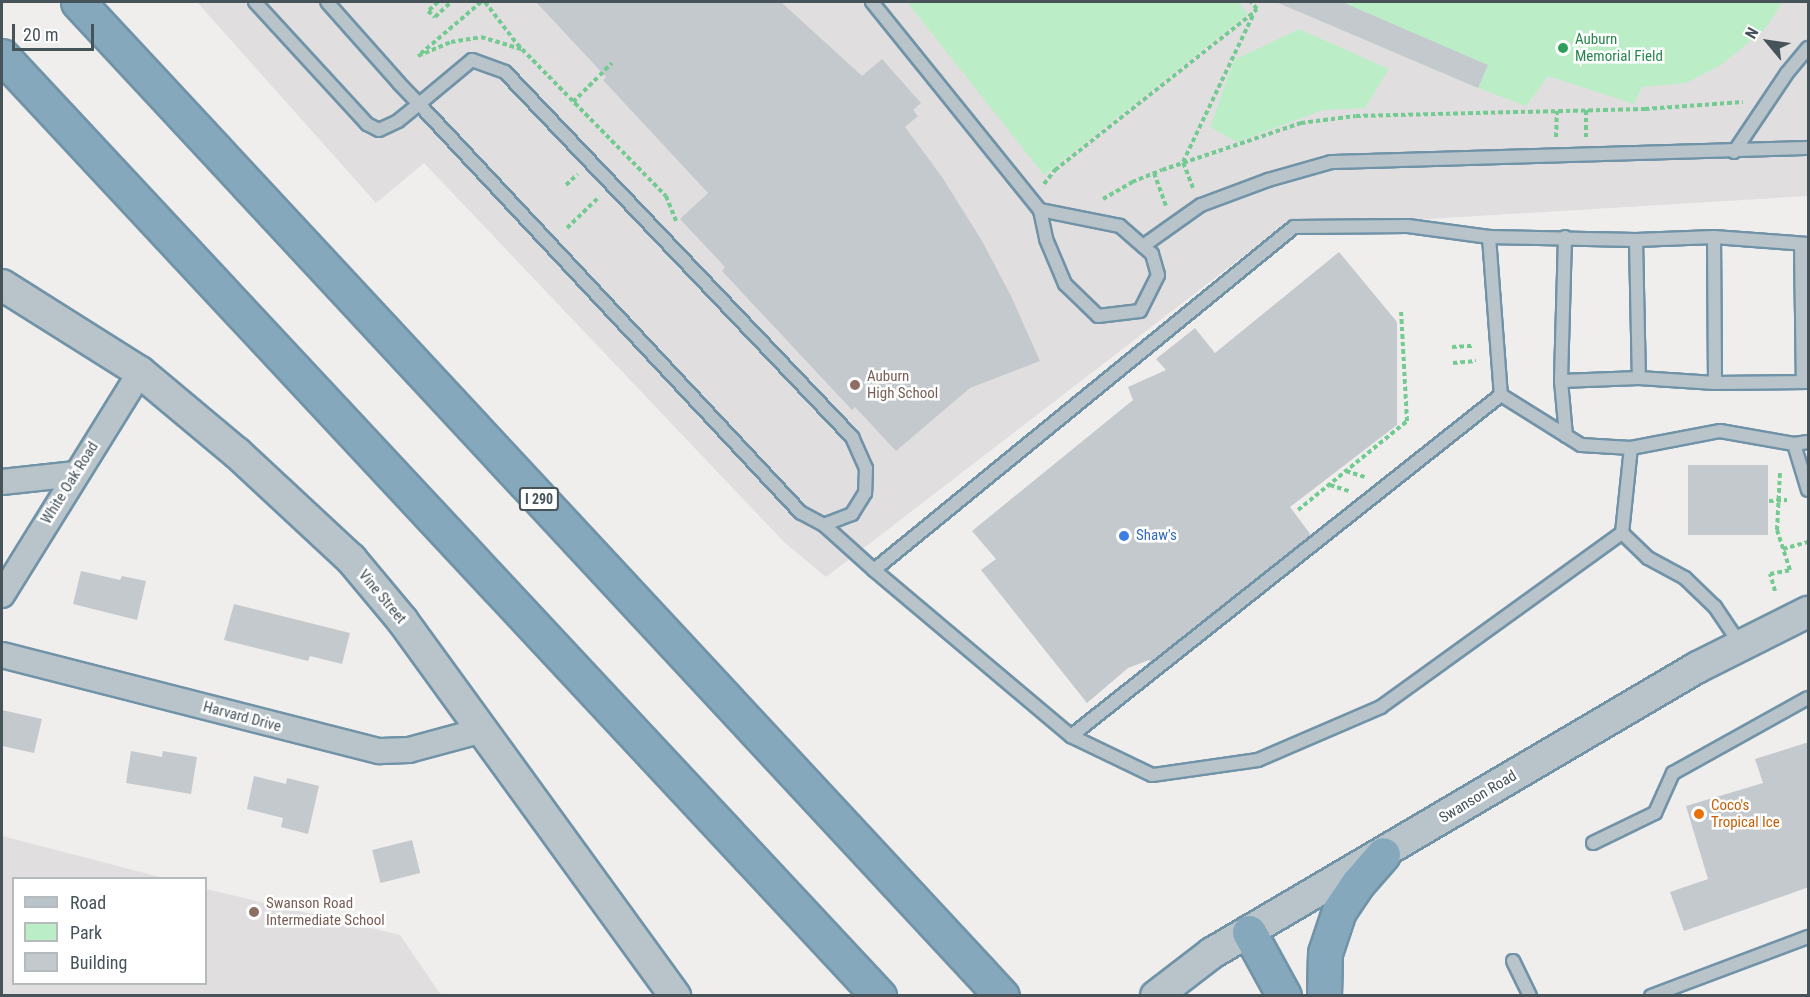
<!DOCTYPE html>
<style>
body{margin:0}
#map{position:relative;width:1810px;height:997px;overflow:hidden;background:#f0eded;font-family:"Roboto Condensed",sans-serif}
div>[style]{position:absolute}
[style*='--x']{left:calc(var(--x)*1px);top:calc(var(--y)*1px);width:calc(var(--w)*1px);rotate:calc(var(--a)*1deg)}
.education>*{inset:0;background:#e1dedf}
.green>*{inset:0;background:#bbeec7}
.building>*{inset:0;background:#c4c9cd;transform-origin:0 0}
.path>*{height:4px;margin-top:-2px;transform-origin:0;background:repeating-linear-gradient(90deg,#73cb92 0 4.5px,transparent 0 7.5px)}
.roads{filter:drop-shadow(2px 0 #7093a8) drop-shadow(-2px 0 #7093a8) drop-shadow(0 2px #7093a8) drop-shadow(0 -2px #7093a8)}
.service>*{height:12px;margin:-6px;padding:0 6px;transform-origin:6px;border-radius:6px;background:#b8c4ca}
.minor>*{height:24px;margin:-12px;padding:0 12px;transform-origin:12px;border-radius:12px;background:#b8c4ca}
.tertiary>*{height:30px;margin:-15px;padding:0 15px;transform-origin:15px;border-radius:15px;background:#b8c4ca}
.motorway>*{height:33px;margin:-16.5px;padding:0 16.5px;transform-origin:16.5px;border-radius:16.5px;background:#85a8bc}
.dots>*{width:16px;height:16px;translate:-50% -50%;box-sizing:border-box;border:3px solid #fff;border-radius:50%}
span{translate:-50% -50%;white-space:nowrap;text-align:center;line-height:1.15;-webkit-text-stroke:5px #fff;paint-order:stroke}
.shield-label span{padding:2px 4px;background:#fff;border:2px solid;border-radius:4px;-webkit-text-stroke-width:0}
.shield-label{font-size:14px;color:#46545a;font-weight:700}
.leisure-label{font-size:15px;color:#27864d}
.left{translate:0 -50%;text-align:left}
.education-label{font-size:15px;color:#785e54}
.street-label{font-size:15px;color:#46545a}
.shop-label{font-size:15px;color:#366cbe}
.food-label{font-size:15px;color:#c56008}
.frame{position:absolute;inset:0;border:3px solid #46545a;pointer-events:none}
.legend{position:absolute;left:12px;top:877px;width:195px;height:108px;box-sizing:border-box;background:#fff;border:2px solid #b5bbbd;margin:0;padding:8px 10px;list-style:none;font-size:18px;color:#46545a}
.legend li{display:flex;align-items:center;gap:12px;height:30px}
.legend b{width:30px;border:2px solid #b5bbbd}
.north{position:absolute;left:1738px;top:12px;width:60px;height:60px;-webkit-text-stroke:4px #fff;paint-order:stroke;rotate:299deg;font-size:16px;font-weight:700;line-height:24px;text-align:center;color:#46545a}
.north::after{content:'';display:block;margin:auto;width:21px;height:27px;background:#46545a;clip-path:polygon(50% 0,100% 100%,50% 72%,0 100%)}
.scale{position:absolute;left:12px;top:24px;width:82px;height:27px;box-sizing:border-box;border:3px solid #46545a;border-top:0;padding-left:8px;font-size:18px;line-height:21px;white-space:nowrap;color:#46545a;-webkit-text-stroke:4px #fff;paint-order:stroke}
</style>
<div id="map">
<div class="education">
<div style="clip-path:polygon(197px 2px,1808px 2px,1808px 196px,1280px 228px,826px 577px,784px 542px,424px 163px,376px 203px)"></div>
<div style="clip-path:polygon(2px 836px,164px 878px,14px 878px,14px 984px,206px 984px,206px 889px,400px 935px,441px 995px,2px 995px)"></div>
</div>
<div class="green">
<div style="clip-path:polygon(907px 2px,1238px 2px,1248px 14px,1044px 175px)"></div>
<div style="clip-path:polygon(1277px 2px,1783px 2px,1764px 30px,1721px 65px,1686px 83px,1642px 87px,1634px 104px,1548px 76px,1526px 106px,1478px 88px)"></div>
<div style="clip-path:polygon(1299px 29px,1389px 69px,1365px 108px,1323px 110px,1237px 142px,1210px 127px,1234px 60px)"></div>
</div>
<div class="building">
<div style="clip-path:polygon(536px 2px,781px 2px,862px 76px,882px 59px,921px 103px,913px 110px,918px 116px,905px 127px,942px 177px,982px 241px,1011px 296px,1040px 361px,970px 388px,896px 451px,855px 407px,852px 410px,722px 271px,725px 267px,680px 219px,708px 193px,603px 80px,606px 77px)"></div>
<div style="clip-path:polygon(1276px 2px,1342px 2px,1488px 65px,1478px 88px)"></div>
<div style="clip-path:polygon(1339px 252px,1397px 322px,1397px 425px,1290px 507px,1311px 535px,1151px 662px,1149px 660px,1128px 668px,1087px 703px,981px 570px,996px 559px,972px 531px,1133px 400px,1128px 387px,1166px 370px,1156px 359px,1195px 328px,1215px 353px)"></div>
<div style="left:1688px;top:465px;width:80px;height:70px"></div>
<div style="clip-path:polygon(81px 571px,120px 580px,122px 576px,146px 581px,137px 620px,73px 604px)"></div>
<div style="clip-path:polygon(234px 604px,350px 633px,342px 664px,310px 656px,308px 661px,224px 640px)"></div>
<div style="clip-path:polygon(2px 710px,42px 719px,34px 753px,2px 746px)"></div>
<div style="clip-path:polygon(1809px 742px,1809px 887px,1684px 931px,1670px 892px,1708px 879px,1686px 806px,1763px 783px,1755px 759px)"></div>
<div style="clip-path:polygon(131px 751px,162px 757px,163px 751px,197px 757px,191px 794px,126px 783px)"></div>
<div style="clip-path:polygon(254px 776px,286px 784px,287px 778px,319px 786px,308px 834px,281px 827px,283px 818px,247px 809px)"></div>
<div style="left:412px;top:840px;width:34px;height:41px;rotate:76deg"></div>
</div>
<div class="path">
<div style="--x:438;--y:2;--w:13;--a:138"></div>
<div style="--x:428;--y:11;--w:9;--a:41"></div>
<div style="--x:435;--y:17;--w:22;--a:-43"></div>
<div style="--x:481;--y:2;--w:83;--a:139.4"></div>
<div style="--x:418;--y:56;--w:36;--a:-23"></div>
<div style="--x:451;--y:42;--w:30;--a:-9"></div>
<div style="--x:481;--y:37;--w:42;--a:16.7"></div>
<div style="--x:485;--y:2;--w:53;--a:52.7"></div>
<div style="--x:517;--y:44;--w:213;--a:45.6"></div>
<div style="--x:666;--y:196;--w:27;--a:68"></div>
<div style="--x:573;--y:102;--w:55;--a:-45"></div>
<div style="--x:1586;--y:110;--w:27;--a:90"></div>
<div style="--x:1556;--y:137;--w:26;--a:-88"></div>
<div style="--x:1154;--y:173;--w:35;--a:70"></div>
<div style="--x:1044;--y:184;--w:18;--a:-52"></div>
<div style="--x:1055;--y:170;--w:254;--a:-38.4"></div>
<div style="--x:1254;--y:12;--w:4;--a:-45"></div>
<div style="--x:1257;--y:9;--w:9;--a:-131"></div>
<div style="--x:566;--y:185;--w:16;--a:-43"></div>
<div style="--x:1193;--y:188;--w:28;--a:-111"></div>
<div style="--x:1183;--y:162;--w:163;--a:-64.5"></div>
<div style="--x:1103;--y:199;--w:34;--a:-30"></div>
<div style="--x:1132;--y:182;--w:32;--a:-22"></div>
<div style="--x:1162;--y:170;--w:147;--a:-18.7"></div>
<div style="--x:1301;--y:123;--w:55;--a:-7.3"></div>
<div style="--x:1356;--y:116;--w:289;--a:-1.4"></div>
<div style="--x:1645;--y:109;--w:98;--a:-4.1"></div>
<div style="--x:567;--y:228;--w:45;--a:-44.1"></div>
<div style="--x:1452;--y:347;--w:22;--a:-3"></div>
<div style="--x:1453;--y:363;--w:23;--a:-5"></div>
<div style="--x:1346;--y:471;--w:20;--a:18"></div>
<div style="--x:1330;--y:485;--w:20;--a:18"></div>
<div style="--x:1769;--y:501;--w:18;--a:-3"></div>
<div style="--x:1298;--y:510;--w:141;--a:-39.2"></div>
<div style="--x:1407;--y:421;--w:111;--a:-93.1"></div>
<div style="--x:1783;--y:549;--w:26;--a:-16"></div>
<div style="--x:1775;--y:591;--w:18;--a:-106"></div>
<div style="--x:1770;--y:574;--w:20;--a:-11"></div>
<div style="--x:1790;--y:570;--w:42;--a:-108"></div>
<div style="--x:1777;--y:530;--w:57;--a:-87"></div>
</div>
<div class="roads">
<div class="service">
<div style="--x:255;--y:2;--w:166;--a:47.4"></div>
<div style="--x:367;--y:124;--w:13;--a:27"></div>
<div style="--x:379;--y:130;--w:21;--a:-25"></div>
<div style="--x:398;--y:121;--w:27;--a:-39"></div>
<div style="--x:419;--y:104;--w:69;--a:-39.7"></div>
<div style="--x:472;--y:60;--w:35;--a:20"></div>
<div style="--x:505;--y:72;--w:504;--a:46.45"></div>
<div style="--x:852;--y:437;--w:34;--a:66"></div>
<div style="--x:866;--y:468;--w:25;--a:92"></div>
<div style="--x:865;--y:493;--w:25;--a:122"></div>
<div style="--x:852;--y:514;--w:30;--a:159"></div>
<div style="--x:824;--y:525;--w:26;--a:-152"></div>
<div style="--x:801;--y:513;--w:560;--a:-133.05"></div>
<div style="--x:419;--y:104;--w:29;--a:-134"></div>
<div style="--x:399;--y:83;--w:108;--a:-131.6"></div>
<div style="--x:872;--y:2;--w:267;--a:51.1"></div>
<div style="--x:1040;--y:210;--w:30;--a:78"></div>
<div style="--x:1046;--y:239;--w:49;--a:67.1"></div>
<div style="--x:1065;--y:284;--w:46;--a:44.1"></div>
<div style="--x:1098;--y:316;--w:42;--a:-6.8"></div>
<div style="--x:1140;--y:311;--w:40;--a:-63.4"></div>
<div style="--x:1158;--y:275;--w:22;--a:-106"></div>
<div style="--x:1152;--y:254;--w:43;--a:-138.8"></div>
<div style="--x:1120;--y:226;--w:82;--a:-168.7"></div>
<div style="--x:1734;--y:152;--w:95;--a:-56.1"></div>
<div style="--x:1787;--y:73;--w:33;--a:-50"></div>
<div style="--x:1489;--y:237;--w:158;--a:85.7"></div>
<div style="--x:1501;--y:395;--w:94;--a:32"></div>
<div style="--x:1581;--y:445;--w:50;--a:3.4"></div>
<div style="--x:1565;--y:237;--w:144;--a:91.6"></div>
<div style="--x:1561;--y:381;--w:55;--a:84.8"></div>
<div style="--x:1714;--y:237;--w:146;--a:89.6"></div>
<div style="--x:1636;--y:240;--w:138;--a:88.8"></div>
<div style="--x:1801;--y:245;--w:137;--a:89.2"></div>
<div style="--x:1143;--y:246;--w:71;--a:-35.3"></div>
<div style="--x:1201;--y:205;--w:72;--a:-20.5"></div>
<div style="--x:1268;--y:180;--w:66;--a:-15.9"></div>
<div style="--x:1331;--y:162;--w:477;--a:-1.7"></div>
<div style="--x:1561;--y:381;--w:78;--a:-2.2"></div>
<div style="--x:1639;--y:378;--w:76;--a:3.8"></div>
<div style="--x:1715;--y:383;--w:93;--a:-0.6"></div>
<div style="--x:1794;--y:444;--w:14;--a:-8"></div>
<div style="--x:824;--y:525;--w:67;--a:42"></div>
<div style="--x:1622;--y:533;--w:297;--a:144.2"></div>
<div style="--x:1381;--y:707;--w:134;--a:156.7"></div>
<div style="--x:1258;--y:760;--w:107;--a:171.9"></div>
<div style="--x:1152;--y:775;--w:90;--a:-154.3"></div>
<div style="--x:1071;--y:736;--w:258;--a:-139.9"></div>
<div style="--x:874;--y:570;--w:542;--a:-39.24"></div>
<div style="--x:1294;--y:227;--w:114;--a:-0.5"></div>
<div style="--x:1408;--y:226;--w:82;--a:7.7"></div>
<div style="--x:1489;--y:237;--w:147;--a:1.2"></div>
<div style="--x:1636;--y:240;--w:78;--a:-2.2"></div>
<div style="--x:1714;--y:237;--w:94;--a:4.3"></div>
<div style="--x:1740;--y:644;--w:45;--a:-124"></div>
<div style="--x:1715;--y:607;--w:42;--a:-136"></div>
<div style="--x:1685;--y:578;--w:42;--a:-151.6"></div>
<div style="--x:1648;--y:558;--w:36;--a:-136"></div>
<div style="--x:1622;--y:533;--w:85;--a:-84"></div>
<div style="--x:1631;--y:448;--w:91;--a:-10.8"></div>
<div style="--x:1720;--y:431;--w:75;--a:10"></div>
<div style="--x:1794;--y:444;--w:48;--a:73.1"></div>
<div style="--x:1071;--y:736;--w:549;--a:-38.42"></div>
<div style="--x:1593;--y:843;--w:69;--a:-25.8"></div>
<div style="--x:1655;--y:813;--w:44;--a:-65.8"></div>
<div style="--x:1673;--y:773;--w:154;--a:-29.1"></div>
<div style="--x:1513;--y:961;--w:39;--a:64"></div>
<div style="--x:1651;--y:996;--w:168;--a:-20.6"></div>
</div>
<div class="minor">
<div style="--x:2;--y:482;--w:74;--a:-6.2"></div>
<div style="--x:2;--y:595;--w:262;--a:-58.2"></div>
<div style="--x:2;--y:655;--w:390;--a:14.3"></div>
<div style="--x:380;--y:751;--w:29;--a:-2"></div>
<div style="--x:409;--y:750;--w:77;--a:-15.1"></div>
</div>
<div class="tertiary">
<div style="--x:2;--y:285;--w:163;--a:32.2"></div>
<div style="--x:140;--y:372;--w:126;--a:39.9"></div>
<div style="--x:237;--y:453;--w:156;--a:42.9"></div>
<div style="--x:351;--y:559;--w:80;--a:50.1"></div>
<div style="--x:402;--y:620;--w:465;--a:54"></div>
<div style="--x:1156;--y:996;--w:71;--a:-37.5"></div>
<div style="--x:1212;--y:953;--w:564;--a:-30.48"></div>
<div style="--x:1698;--y:667;--w:123;--a:-26.6"></div>
</div>
<div class="motorway">
<div style="--x:78;--y:2;--w:1357;--a:47.09"></div>
<div style="--x:2;--y:56;--w:1286;--a:46.99"></div>
<div style="--x:1249;--y:932;--w:73;--a:61.3"></div>
<div style="--x:1324;--y:996;--w:43;--a:-88.7"></div>
<div style="--x:1325;--y:953;--w:44;--a:-71.6"></div>
<div style="--x:1339;--y:911;--w:34;--a:-56"></div>
<div style="--x:1358;--y:883;--w:38;--a:-49"></div>
</div>
</div>
<div class="dots">
<div style="left:1563px;top:48px;background:#2e9e5b"></div>
<div style="left:855px;top:385px;background:#8d6e63"></div>
<div style="left:1124px;top:536px;background:#3f7fe0"></div>
<div style="left:1699px;top:814px;background:#e8710a"></div>
<div style="left:254px;top:912px;background:#8d6e63"></div>
</div>
<div class="shield-label">
<span style="left:539px;top:499px">I 290</span>
</div>
<div class="leisure-label">
<span class="left" style="left:1575px;top:48px">Auburn<br>Memorial Field</span>
</div>
<div class="education-label">
<span class="left" style="left:867px;top:385px">Auburn<br>High School</span>
<span class="left" style="left:266px;top:912px">Swanson Road<br>Intermediate School</span>
</div>
<div class="street-label">
<span style="left:70px;top:483px;rotate:-58deg">White Oak Road</span>
<span style="left:382px;top:597px;rotate:50deg">Vine Street</span>
<span style="left:242px;top:717px;rotate:15deg">Harvard Drive</span>
<span style="left:1478px;top:797px;rotate:-31deg">Swanson Road</span>
</div>
<div class="shop-label">
<span class="left" style="left:1136px;top:536px">Shaw's</span>
</div>
<div class="food-label">
<span class="left" style="left:1711px;top:814px">Coco's<br>Tropical Ice</span>
</div>
<div class="frame"></div>
<ul class="legend">
<li><b style="height:8px;background:#b8c4ca"></b>Road</li>
<li><b style="height:16px;background:#bbeec7"></b>Park</li>
<li><b style="height:16px;background:#c4c9cd"></b>Building</li>
</ul>
<div class="north">N</div>
<div class="scale">20 m</div>
</div>
